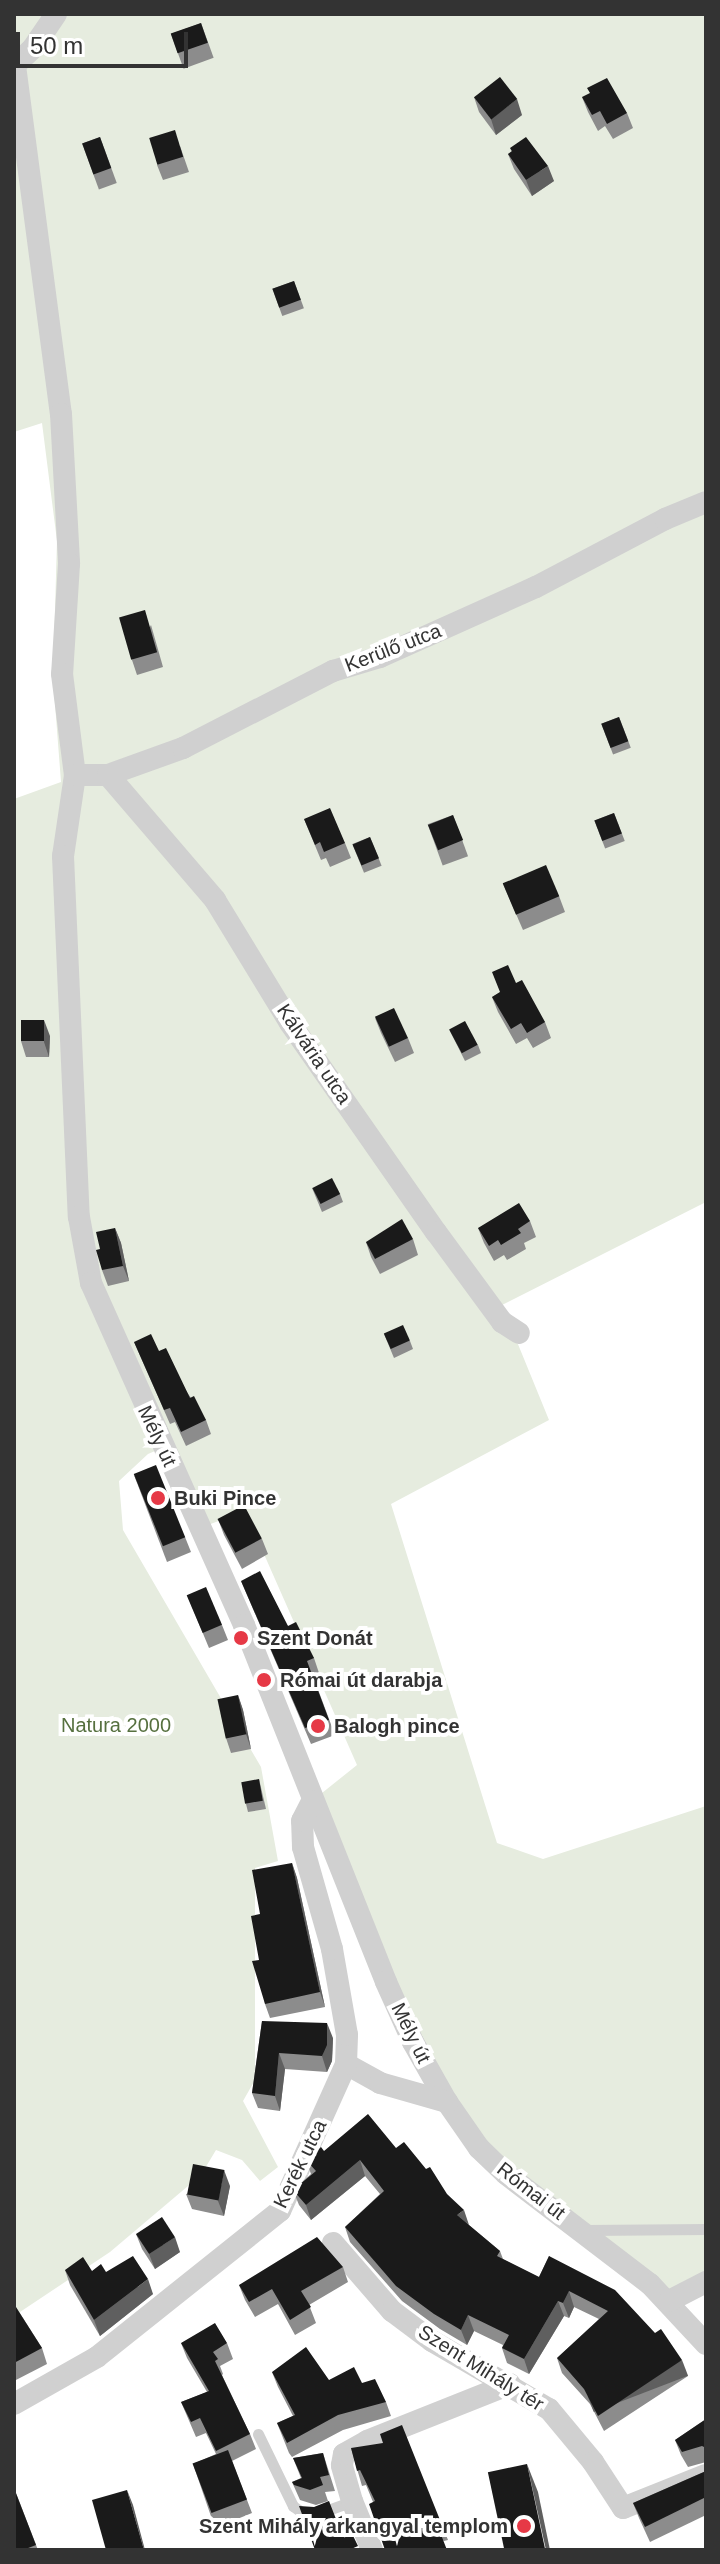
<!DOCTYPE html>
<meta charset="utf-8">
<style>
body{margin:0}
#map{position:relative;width:720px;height:2564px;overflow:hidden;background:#fff;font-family:Arial,sans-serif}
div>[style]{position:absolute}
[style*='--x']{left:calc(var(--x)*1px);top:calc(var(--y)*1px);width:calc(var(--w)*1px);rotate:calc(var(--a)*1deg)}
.green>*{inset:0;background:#e6ecdf}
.lane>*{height:11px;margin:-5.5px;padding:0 5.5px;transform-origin:5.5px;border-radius:5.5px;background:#d0d0d0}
.street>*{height:22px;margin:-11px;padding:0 11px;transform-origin:11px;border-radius:11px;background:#d0d0d0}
.wall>*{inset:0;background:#8c8c8c;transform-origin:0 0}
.shaded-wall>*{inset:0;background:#5f5f5f;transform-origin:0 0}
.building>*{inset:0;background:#1a1a1a;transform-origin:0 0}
.dots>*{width:22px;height:22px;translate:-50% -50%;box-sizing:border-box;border:4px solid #fff;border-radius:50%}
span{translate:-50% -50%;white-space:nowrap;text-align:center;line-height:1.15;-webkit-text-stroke:8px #fff;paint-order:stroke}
.street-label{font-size:20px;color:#333}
.poi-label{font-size:20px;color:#333;font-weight:700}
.left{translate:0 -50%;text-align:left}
.right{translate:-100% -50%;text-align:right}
.park-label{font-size:20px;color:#56703f}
.frame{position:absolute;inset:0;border:16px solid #333;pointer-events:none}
.scale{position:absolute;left:16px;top:32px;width:172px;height:36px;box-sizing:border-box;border:4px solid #333;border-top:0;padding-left:10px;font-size:24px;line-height:28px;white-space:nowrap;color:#333;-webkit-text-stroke:6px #fff;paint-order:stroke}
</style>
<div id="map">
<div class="green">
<div style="clip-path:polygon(14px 14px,706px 14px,706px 1202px,502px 1305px,549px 1420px,391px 1504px,497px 1843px,543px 1859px,706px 1806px,706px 2282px,669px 2301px,539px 2200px,447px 2102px,312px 1801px,357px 1765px,245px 1511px,200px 1528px,162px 1448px,148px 1454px,119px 1481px,123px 1530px,261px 1767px,278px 1861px,255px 1868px,255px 2080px,243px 2101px,278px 2167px,260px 2181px,242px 2160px,216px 2150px,201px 2175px,110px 2252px,14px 2316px,14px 799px,61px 782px,53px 678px,57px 541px,42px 423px,14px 432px)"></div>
</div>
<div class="lane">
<div style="--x:586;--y:2230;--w:120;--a:-0.5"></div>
<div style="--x:258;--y:2434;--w:80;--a:64.1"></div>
<div style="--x:293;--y:2506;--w:12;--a:35"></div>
<div style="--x:303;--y:2513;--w:14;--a:4"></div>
<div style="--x:317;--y:2514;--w:37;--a:-20"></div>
</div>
<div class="street">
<div style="--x:14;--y:58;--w:359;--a:82.5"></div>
<div style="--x:61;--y:414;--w:150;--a:86.9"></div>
<div style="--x:69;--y:564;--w:110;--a:93.6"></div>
<div style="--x:62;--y:674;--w:102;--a:82.7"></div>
<div style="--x:75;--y:775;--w:82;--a:98.4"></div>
<div style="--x:63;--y:856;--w:361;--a:87.5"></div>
<div style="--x:79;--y:1217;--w:67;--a:79.7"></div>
<div style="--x:91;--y:1283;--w:375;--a:65.9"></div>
<div style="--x:244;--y:1625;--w:384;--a:68.3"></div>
<div style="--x:386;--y:1982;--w:66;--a:65.8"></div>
<div style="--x:413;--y:2042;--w:69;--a:60.5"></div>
<div style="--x:447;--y:2102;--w:56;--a:55.2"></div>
<div style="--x:479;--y:2148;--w:37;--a:44"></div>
<div style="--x:506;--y:2174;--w:181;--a:37.4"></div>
<div style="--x:650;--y:2284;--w:82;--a:47"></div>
<div style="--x:16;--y:64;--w:23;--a:-43"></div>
<div style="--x:33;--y:48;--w:41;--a:-55.9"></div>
<div style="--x:75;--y:775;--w:33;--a:0"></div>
<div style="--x:108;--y:775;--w:80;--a:-19.8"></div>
<div style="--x:183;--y:748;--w:169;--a:-27.2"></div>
<div style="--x:333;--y:671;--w:49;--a:-16.6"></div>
<div style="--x:380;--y:657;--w:171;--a:-24.2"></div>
<div style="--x:536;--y:587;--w:146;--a:-27.8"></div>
<div style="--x:665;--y:519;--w:44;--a:-22.5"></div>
<div style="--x:108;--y:775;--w:165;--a:49.4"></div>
<div style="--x:215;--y:900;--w:144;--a:58.6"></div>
<div style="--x:290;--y:1023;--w:255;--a:55.1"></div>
<div style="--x:436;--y:1232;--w:112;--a:53.7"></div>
<div style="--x:502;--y:1322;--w:20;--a:33"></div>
<div style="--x:346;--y:2064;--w:39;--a:29"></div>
<div style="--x:380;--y:2083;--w:70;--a:15.8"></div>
<div style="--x:333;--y:2243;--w:90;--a:49.1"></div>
<div style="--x:392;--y:2311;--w:50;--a:36.9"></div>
<div style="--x:432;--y:2341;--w:135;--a:30.2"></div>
<div style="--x:549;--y:2409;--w:69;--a:50.3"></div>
<div style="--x:593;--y:2462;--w:55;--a:56.9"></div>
<div style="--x:623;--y:2508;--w:89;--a:-21.7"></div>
<div style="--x:669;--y:2301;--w:42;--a:-27.2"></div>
<div style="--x:14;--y:2404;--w:95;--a:-29.5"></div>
<div style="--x:97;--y:2357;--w:234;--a:-38.6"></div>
<div style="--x:280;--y:2211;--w:161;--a:-65.8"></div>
<div style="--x:346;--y:2064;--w:29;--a:-88"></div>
<div style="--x:347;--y:2035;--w:87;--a:-99.9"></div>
<div style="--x:332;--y:1949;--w:106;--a:-105.9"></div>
<div style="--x:303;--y:1847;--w:26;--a:-92"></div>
<div style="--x:302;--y:1821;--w:22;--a:-63"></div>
<div style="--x:372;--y:2550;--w:53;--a:-112.2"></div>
<div style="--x:352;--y:2501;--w:37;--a:-106"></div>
<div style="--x:342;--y:2465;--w:11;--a:-80"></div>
<div style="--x:344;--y:2454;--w:26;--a:-29"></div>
<div style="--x:367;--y:2441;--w:154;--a:-21.7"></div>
</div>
<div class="wall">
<div style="left:201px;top:23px;width:37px;height:32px;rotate:70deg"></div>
<div style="clip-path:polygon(474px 97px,522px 115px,496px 135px,479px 112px)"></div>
<div style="clip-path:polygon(582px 97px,627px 113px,633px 128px,613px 139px,605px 126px,598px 131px,588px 112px)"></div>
<div style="left:100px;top:137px;width:49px;height:19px;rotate:70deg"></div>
<div style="clip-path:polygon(180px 146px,189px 172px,163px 180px,157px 165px)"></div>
<div style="clip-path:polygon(510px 148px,554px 181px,532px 196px,514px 169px,508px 154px,512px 152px)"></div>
<div style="left:294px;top:281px;width:29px;height:23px;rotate:70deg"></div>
<div style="clip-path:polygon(151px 625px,163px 667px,137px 675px,132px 660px)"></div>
<div style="left:619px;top:717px;width:33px;height:19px;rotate:69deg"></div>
<div style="left:614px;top:813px;width:30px;height:21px;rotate:69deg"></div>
<div style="left:453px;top:815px;width:44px;height:27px;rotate:70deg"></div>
<div style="clip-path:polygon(304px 819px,345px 843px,351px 858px,330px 867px,326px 858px,321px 860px)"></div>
<div style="left:370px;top:837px;width:31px;height:19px;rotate:68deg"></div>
<div style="clip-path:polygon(503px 884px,559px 896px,565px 912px,523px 930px)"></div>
<div style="clip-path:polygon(516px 983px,545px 1022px,551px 1038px,533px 1048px,527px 1038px,516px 1044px,498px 1012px,492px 997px)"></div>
<div style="clip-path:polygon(375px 1018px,408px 1038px,414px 1053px,395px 1062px,381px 1033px)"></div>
<div style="clip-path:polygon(450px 1031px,478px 1045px,481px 1053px,465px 1061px)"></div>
<div style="clip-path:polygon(50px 1036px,49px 1057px,26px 1057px,21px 1041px)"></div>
<div style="clip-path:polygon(312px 1188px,340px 1194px,343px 1202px,322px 1212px)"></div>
<div style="clip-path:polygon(530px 1221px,536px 1237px,524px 1243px,526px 1249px,507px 1260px,504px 1255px,494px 1261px,484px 1243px,478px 1228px)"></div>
<div style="clip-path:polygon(115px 1228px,121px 1243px,129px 1281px,108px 1286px,102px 1270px,100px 1249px)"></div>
<div style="clip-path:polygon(413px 1239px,418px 1255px,380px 1274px,371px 1257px,366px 1242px)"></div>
<div style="clip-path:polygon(384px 1334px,410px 1341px,413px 1349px,394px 1358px)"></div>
<div style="clip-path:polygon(134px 1342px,159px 1351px,206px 1420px,211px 1434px,186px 1446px,175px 1422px,170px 1424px)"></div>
<div style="clip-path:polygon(134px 1475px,185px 1537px,191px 1552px,167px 1562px)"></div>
<div style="clip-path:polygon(218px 1519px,262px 1539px,268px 1554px,242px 1569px,224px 1535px)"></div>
<div style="clip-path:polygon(241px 1581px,288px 1626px,314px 1658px,319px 1673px,313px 1676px,335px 1735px,311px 1744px)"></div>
<div style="clip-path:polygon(187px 1595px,222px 1625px,228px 1640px,209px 1648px)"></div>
<div style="clip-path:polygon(238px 1695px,243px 1710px,251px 1749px,231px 1753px,226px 1738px)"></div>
<div style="clip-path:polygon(259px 1779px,266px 1809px,248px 1812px,246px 1804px)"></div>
<div style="clip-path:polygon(292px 1863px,297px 1878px,325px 2007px,270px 2018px,265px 2004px,259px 1960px,260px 1914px)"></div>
<div style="clip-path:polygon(262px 2021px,333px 2038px,332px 2061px,327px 2072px,285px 2069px,280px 2111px,258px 2108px,252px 2093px)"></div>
<div style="clip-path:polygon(396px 2148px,469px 2225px,500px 2251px,503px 2259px,539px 2277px,549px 2256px,688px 2376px,604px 2431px,590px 2404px,562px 2373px,557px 2358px,599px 2319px,574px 2307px,569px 2318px,564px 2316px,529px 2374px,507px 2363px,502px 2348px,503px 2345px,474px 2331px,467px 2345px,440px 2329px,402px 2301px,350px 2242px,345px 2227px,380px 2194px,365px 2176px,311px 2220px,299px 2205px,293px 2190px,311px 2174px,306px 2160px,324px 2151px)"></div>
<div style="clip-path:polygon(230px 2186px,224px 2216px,192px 2209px,186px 2194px)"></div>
<div style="clip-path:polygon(136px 2234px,180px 2252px,155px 2269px,142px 2249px)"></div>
<div style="clip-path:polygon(343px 2267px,348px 2282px,309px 2305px,316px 2323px,295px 2335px,278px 2304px,255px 2317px,245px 2300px,239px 2285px)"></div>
<div style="clip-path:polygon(65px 2270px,106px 2272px,153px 2294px,100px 2336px,70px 2285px)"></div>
<div style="clip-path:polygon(14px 2304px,42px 2348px,47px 2364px,14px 2381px)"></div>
<div style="clip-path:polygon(181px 2343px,227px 2343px,233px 2359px,220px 2366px,223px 2374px,222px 2375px,250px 2434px,256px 2449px,232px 2461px,252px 2513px,215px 2528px,193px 2464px,216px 2454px,206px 2433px,196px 2437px,181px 2402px,207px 2392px,187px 2358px)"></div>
<div style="clip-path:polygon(272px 2372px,329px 2380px,362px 2383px,386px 2402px,391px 2416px,343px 2430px,292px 2457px,289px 2453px,277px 2423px,293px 2416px,278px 2387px)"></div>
<div style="clip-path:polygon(706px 2419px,706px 2462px,688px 2467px,681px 2455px,675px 2440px)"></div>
<div style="clip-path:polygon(351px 2448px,442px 2525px,448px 2540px,444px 2541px,373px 2502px,366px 2485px,362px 2486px)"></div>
<div style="clip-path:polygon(323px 2453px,335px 2491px,325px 2492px,328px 2501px,316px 2505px,300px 2500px,292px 2482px,301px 2478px,293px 2458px)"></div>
<div style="clip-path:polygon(706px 2471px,706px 2515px,650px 2542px,639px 2518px,633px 2503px)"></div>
<div style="clip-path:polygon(14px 2488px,38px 2550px,14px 2550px)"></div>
</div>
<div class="shaded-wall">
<div style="clip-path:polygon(517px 99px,522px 115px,496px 135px,491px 119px)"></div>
<div style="clip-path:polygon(548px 166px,554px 181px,532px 196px,526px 180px)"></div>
<div style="clip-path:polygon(44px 1020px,50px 1036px,49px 1057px,44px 1042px)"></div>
<div style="clip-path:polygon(115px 1228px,121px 1243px,129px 1281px,123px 1266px)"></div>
<div style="clip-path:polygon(238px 1695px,243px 1710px,251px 1749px,246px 1734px)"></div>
<div style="clip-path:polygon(292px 1863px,297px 1878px,325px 2007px,320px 1992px)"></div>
<div style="clip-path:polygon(327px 2023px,333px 2038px,332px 2061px,327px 2072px,322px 2056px)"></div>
<div style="clip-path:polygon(279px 2053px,285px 2069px,280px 2111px,275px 2096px)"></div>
<div style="clip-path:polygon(360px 2160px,365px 2176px,311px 2220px,306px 2205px)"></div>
<div style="clip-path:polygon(224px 2170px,230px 2186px,224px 2216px,218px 2201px)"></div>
<div style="clip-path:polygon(464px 2210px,469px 2225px,457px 2215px)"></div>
<div style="clip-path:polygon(175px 2237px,180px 2252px,155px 2269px,149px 2254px)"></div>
<div style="clip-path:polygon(148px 2279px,153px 2294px,100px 2336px,94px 2320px)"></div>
<div style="clip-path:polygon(569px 2291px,574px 2307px,569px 2318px,563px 2303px)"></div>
<div style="clip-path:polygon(558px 2301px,564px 2316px,529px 2374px,524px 2359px)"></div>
<div style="clip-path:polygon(468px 2315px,474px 2331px,467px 2345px,461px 2330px)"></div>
<div style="left:682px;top:2360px;width:17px;height:101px;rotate:69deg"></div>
<div style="clip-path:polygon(527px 2464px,538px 2492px,550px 2550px,546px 2550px)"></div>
<div style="clip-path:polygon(127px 2490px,133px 2505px,145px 2550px,144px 2550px)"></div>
</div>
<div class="building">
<div style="left:201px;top:23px;width:21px;height:32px;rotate:71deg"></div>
<div style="left:500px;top:77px;width:28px;height:33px;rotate:52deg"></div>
<div style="clip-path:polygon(607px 78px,627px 113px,607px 124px,600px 111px,592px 115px,582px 97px,590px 93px,587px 88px)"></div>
<div style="left:175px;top:130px;width:28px;height:27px;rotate:73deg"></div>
<div style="left:100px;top:137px;width:33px;height:19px;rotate:70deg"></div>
<div style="clip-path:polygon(526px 137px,548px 166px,526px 180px,508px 154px,512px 151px,510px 148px)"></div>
<div style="left:294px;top:281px;width:20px;height:23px;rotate:70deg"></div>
<div style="left:145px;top:610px;width:44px;height:27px;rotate:74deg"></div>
<div style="left:619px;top:717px;width:26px;height:19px;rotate:69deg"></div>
<div style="clip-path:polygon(330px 808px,345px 843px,324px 852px,320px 842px,315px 845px,304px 819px)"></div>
<div style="left:614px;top:813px;width:22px;height:21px;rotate:69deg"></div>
<div style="left:453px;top:815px;width:27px;height:27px;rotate:68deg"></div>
<div style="left:370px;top:837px;width:23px;height:19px;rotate:67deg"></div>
<div style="left:546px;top:865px;width:34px;height:47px;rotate:67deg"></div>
<div style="clip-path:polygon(508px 965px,516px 983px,522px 980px,545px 1022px,527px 1033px,521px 1023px,511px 1029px,492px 997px,500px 992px,492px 972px)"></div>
<div style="left:394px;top:1008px;width:33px;height:21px;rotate:65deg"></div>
<div style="left:21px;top:1020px;width:23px;height:21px"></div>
<div style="left:465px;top:1021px;width:27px;height:18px;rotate:62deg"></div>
<div style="left:332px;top:1178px;width:18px;height:22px;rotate:63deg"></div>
<div style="clip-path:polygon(519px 1203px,530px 1221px,518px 1229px,521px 1233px,501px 1245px,498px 1240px,489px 1246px,478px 1228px)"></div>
<div style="clip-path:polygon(402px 1219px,413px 1239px,375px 1259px,366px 1242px)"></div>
<div style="clip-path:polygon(115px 1228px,123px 1266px,102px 1270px,96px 1250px,100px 1249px,96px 1232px)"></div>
<div style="left:403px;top:1325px;width:17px;height:21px;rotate:66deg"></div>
<div style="clip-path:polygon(151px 1334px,159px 1351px,166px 1348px,190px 1398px,194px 1396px,206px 1420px,181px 1432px,170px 1408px,164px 1410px,134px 1342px)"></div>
<div style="left:156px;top:1465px;width:78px;height:24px;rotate:68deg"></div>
<div style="left:244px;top:1505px;width:38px;height:30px;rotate:62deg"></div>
<div style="clip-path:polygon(260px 1571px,288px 1626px,296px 1622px,314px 1658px,307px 1661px,329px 1720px,305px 1728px,241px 1581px)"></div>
<div style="left:206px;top:1587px;width:41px;height:21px;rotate:67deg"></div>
<div style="left:238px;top:1695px;width:40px;height:21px;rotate:78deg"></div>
<div style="left:259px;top:1779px;width:22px;height:18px;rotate:80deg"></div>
<div style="clip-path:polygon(292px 1863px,320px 1992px,265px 2004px,252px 1961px,259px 1960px,251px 1916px,260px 1914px,252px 1870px)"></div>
<div style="clip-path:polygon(262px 2021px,327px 2023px,327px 2045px,322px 2056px,279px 2053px,275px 2096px,252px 2093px)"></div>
<div style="clip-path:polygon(368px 2114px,396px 2148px,404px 2142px,426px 2169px,430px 2167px,447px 2194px,464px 2210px,457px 2215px,500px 2251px,497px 2256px,539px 2277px,549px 2256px,615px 2290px,655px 2333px,661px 2329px,682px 2360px,598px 2416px,584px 2389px,557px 2358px,608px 2311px,569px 2291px,563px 2303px,558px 2301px,524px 2359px,502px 2348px,509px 2335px,468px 2315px,461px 2330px,434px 2314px,396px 2286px,345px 2227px,384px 2191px,360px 2160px,306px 2205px,293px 2190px,316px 2171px,306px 2160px,321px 2147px,324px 2151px)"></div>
<div style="left:193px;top:2164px;width:32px;height:31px;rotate:11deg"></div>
<div style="left:162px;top:2217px;width:24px;height:31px;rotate:57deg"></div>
<div style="clip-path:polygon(317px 2237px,343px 2267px,301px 2291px,311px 2307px,290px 2320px,272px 2289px,249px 2302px,239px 2285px)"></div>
<div style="clip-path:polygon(133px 2256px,148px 2279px,94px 2320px,65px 2270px,83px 2257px,92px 2271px,101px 2264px,106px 2272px)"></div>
<div style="clip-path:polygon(14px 2304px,42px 2348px,14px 2363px)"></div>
<div style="clip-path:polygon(215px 2323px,227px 2343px,213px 2352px,218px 2359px,215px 2361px,250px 2434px,216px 2451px,200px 2418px,191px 2422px,181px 2402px,209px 2391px,181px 2343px)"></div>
<div style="clip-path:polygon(306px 2347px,329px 2380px,354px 2367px,362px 2383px,375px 2379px,386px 2402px,338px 2415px,287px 2443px,277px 2423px,295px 2415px,272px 2372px)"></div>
<div style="clip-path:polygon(706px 2419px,706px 2448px,702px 2446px,682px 2452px,675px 2440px)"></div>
<div style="clip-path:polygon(402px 2425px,442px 2525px,438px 2527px,447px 2550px,385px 2550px,369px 2504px,375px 2501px,360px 2470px,357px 2471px,351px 2448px,383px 2443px,380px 2434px)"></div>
<div style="left:228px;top:2450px;width:53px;height:38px;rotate:69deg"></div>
<div style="clip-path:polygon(323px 2453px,329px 2475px,320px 2477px,323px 2485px,310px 2490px,294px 2485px,292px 2482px,302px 2478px,293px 2458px)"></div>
<div style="left:527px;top:2464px;width:88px;height:40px;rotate:78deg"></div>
<div style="clip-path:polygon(706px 2471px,706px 2497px,645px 2527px,633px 2503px)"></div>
<div style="clip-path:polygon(14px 2488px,36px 2545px,23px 2550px,14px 2550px)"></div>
<div style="clip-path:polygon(127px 2490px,144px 2550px,106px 2550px,92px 2500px)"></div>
<div style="clip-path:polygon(329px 2501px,336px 2519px,343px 2515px,358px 2546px,349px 2550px,315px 2550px,299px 2506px,314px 2507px)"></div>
</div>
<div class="dots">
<div style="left:158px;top:1498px;background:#e63946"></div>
<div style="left:241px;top:1638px;background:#e63946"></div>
<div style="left:264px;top:1680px;background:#e63946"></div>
<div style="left:318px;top:1726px;background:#e63946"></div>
<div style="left:524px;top:2526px;background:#e63946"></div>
</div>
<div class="street-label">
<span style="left:393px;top:648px;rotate:-21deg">Kerülő utca</span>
<span style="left:314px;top:1054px;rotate:56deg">Kálvária utca</span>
<span style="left:157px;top:1436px;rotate:65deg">Mély út</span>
<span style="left:411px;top:2033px;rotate:64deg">Mély út</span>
<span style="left:300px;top:2164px;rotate:-64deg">Kerék utca</span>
<span style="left:531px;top:2191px;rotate:38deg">Római út</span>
<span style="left:481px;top:2368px;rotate:32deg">Szent Mihály tér</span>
</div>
<div class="poi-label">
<span class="left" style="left:174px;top:1498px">Buki Pince</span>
<span class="left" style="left:257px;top:1638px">Szent Donát</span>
<span class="left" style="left:280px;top:1680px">Római út darabja</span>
<span class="left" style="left:334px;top:1726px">Balogh pince</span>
<span class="right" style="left:508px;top:2526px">Szent Mihály arkangyal templom</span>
</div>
<div class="park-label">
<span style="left:116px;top:1725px">Natura 2000</span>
</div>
<div class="frame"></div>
<div class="scale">50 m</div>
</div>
